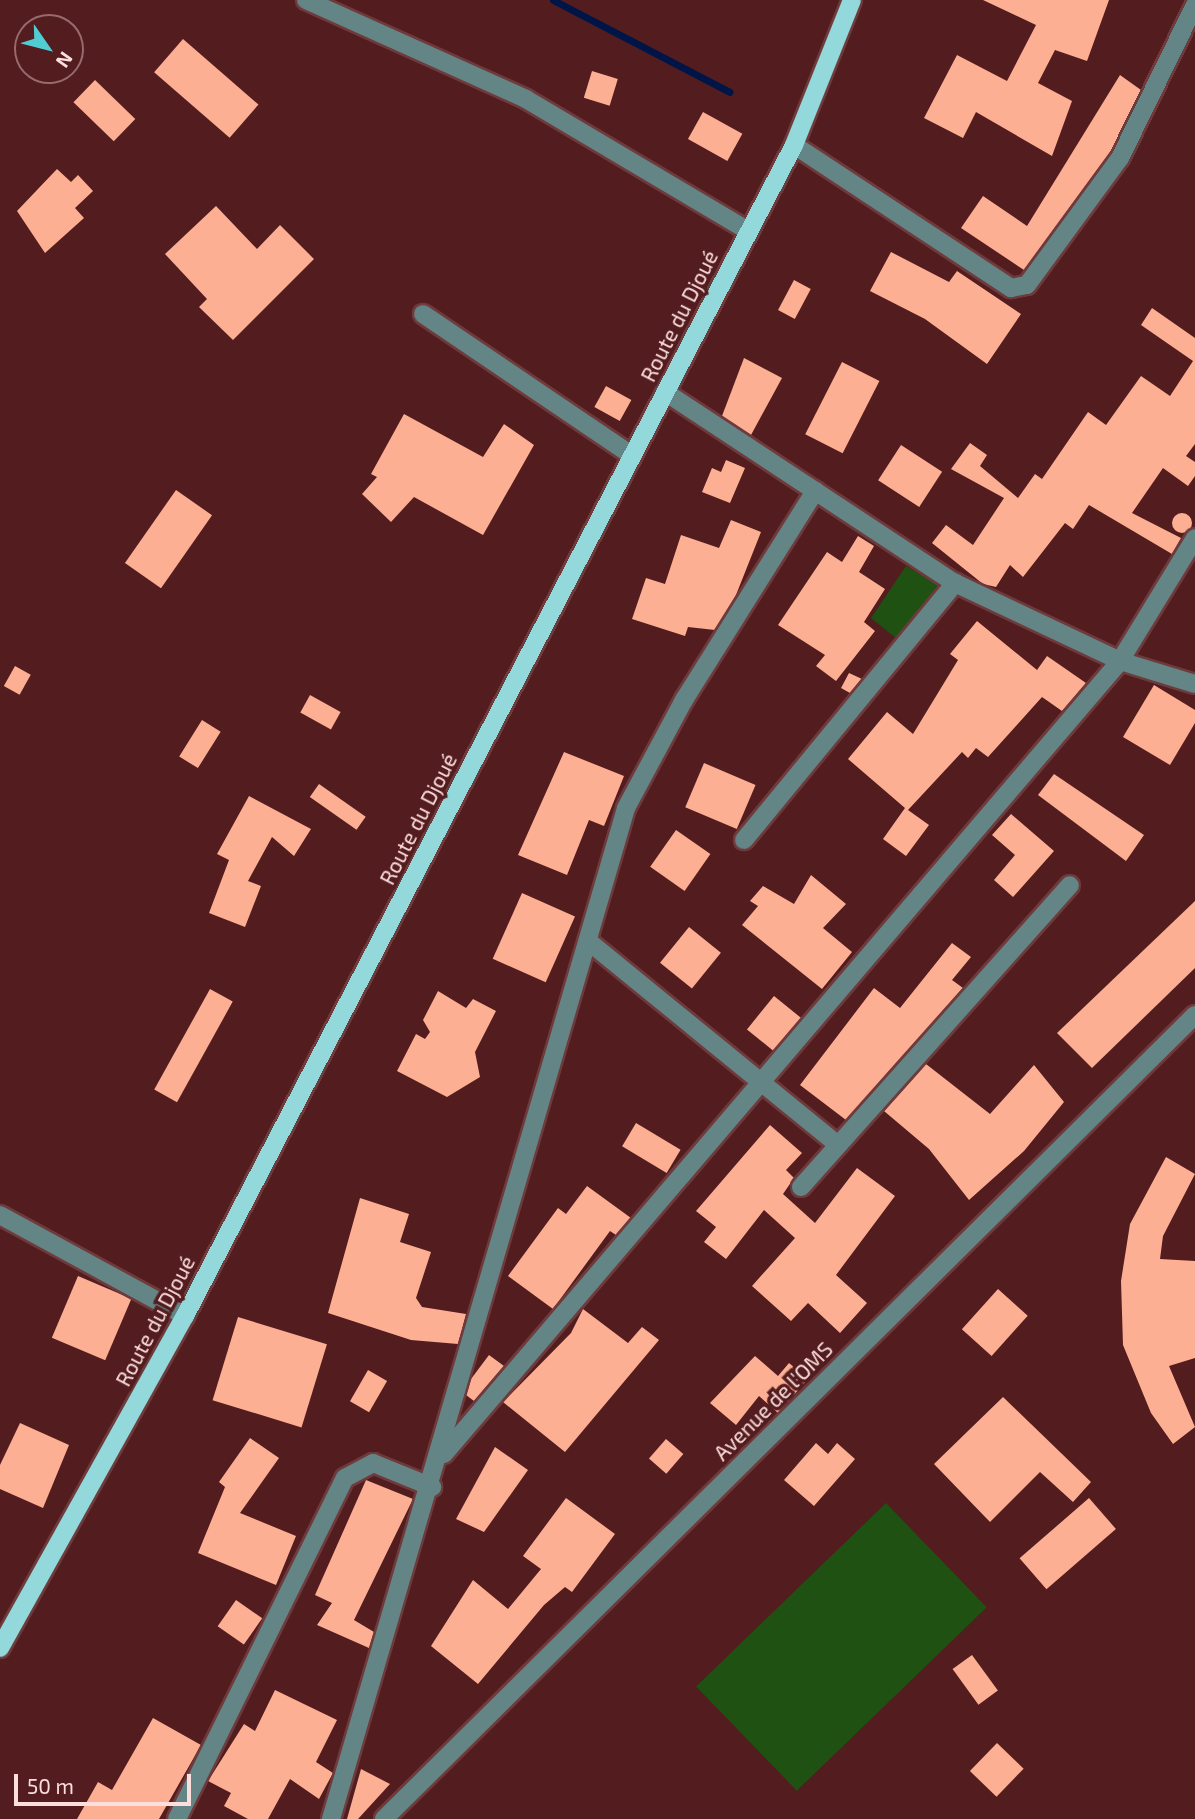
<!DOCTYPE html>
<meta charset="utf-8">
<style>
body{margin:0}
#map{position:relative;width:1195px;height:1819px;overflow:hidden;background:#531c1f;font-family:"Exo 2",sans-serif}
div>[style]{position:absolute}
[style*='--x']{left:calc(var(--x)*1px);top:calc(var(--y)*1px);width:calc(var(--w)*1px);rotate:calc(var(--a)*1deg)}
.green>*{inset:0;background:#1f5112;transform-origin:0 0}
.stream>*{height:7px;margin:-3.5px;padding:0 3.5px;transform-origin:3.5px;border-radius:3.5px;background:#001547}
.building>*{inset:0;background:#fdaf94;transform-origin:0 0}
.round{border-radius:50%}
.roads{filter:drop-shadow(2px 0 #6e3b3d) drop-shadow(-2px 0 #6e3b3d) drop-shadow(0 2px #6e3b3d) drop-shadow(0 -2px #6e3b3d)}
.minor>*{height:18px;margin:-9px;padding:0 9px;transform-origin:9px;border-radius:9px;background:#648586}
.major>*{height:18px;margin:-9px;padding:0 9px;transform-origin:9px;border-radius:9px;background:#93d9dc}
span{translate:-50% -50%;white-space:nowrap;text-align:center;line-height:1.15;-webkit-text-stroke:7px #531c1f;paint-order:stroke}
.street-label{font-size:21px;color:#fcdedd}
.north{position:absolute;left:14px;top:14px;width:70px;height:70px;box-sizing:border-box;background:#531c1f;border:2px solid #976a6b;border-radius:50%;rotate:125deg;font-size:19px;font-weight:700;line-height:28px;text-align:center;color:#fcdedd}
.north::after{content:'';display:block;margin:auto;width:24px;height:32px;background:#51ccd2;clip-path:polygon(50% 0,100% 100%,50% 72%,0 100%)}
.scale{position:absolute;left:14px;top:1774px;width:177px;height:32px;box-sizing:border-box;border:4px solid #fcdedd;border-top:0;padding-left:9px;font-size:21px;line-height:24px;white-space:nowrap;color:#fcdedd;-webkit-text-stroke:5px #531c1f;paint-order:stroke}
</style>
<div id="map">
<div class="green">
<div style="clip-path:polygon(906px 566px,938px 585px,897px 639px,871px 618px)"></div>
<div style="left:886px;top:1503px;width:145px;height:264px;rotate:46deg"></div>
</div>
<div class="stream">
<div style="--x:553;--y:0;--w:199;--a:27.5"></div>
</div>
<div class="building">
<div style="clip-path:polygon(983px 0,1109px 0,1087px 61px,1055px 50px,1038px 83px,1072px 101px,1052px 156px,976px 112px,963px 138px,924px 118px,957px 55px,1007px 81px,1036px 25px)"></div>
<div style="left:183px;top:39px;width:100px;height:44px;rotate:41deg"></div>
<div style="left:592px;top:71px;width:27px;height:28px;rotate:17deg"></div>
<div style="clip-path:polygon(1120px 75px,1141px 90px,1111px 151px,1024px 270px,961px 228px,983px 196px,1027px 226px)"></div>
<div style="left:95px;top:80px;width:56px;height:31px;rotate:44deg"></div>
<div style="left:703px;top:112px;width:45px;height:31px;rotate:29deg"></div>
<div style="clip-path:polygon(57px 169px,71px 182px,78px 175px,93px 191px,75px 208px,84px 218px,45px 253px,17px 211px)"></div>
<div style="clip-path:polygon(216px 206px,257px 249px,280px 225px,314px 259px,233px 340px,199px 307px,207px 299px,165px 254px)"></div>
<div style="clip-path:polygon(891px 252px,949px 282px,957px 271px,1021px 314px,987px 364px,925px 319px,870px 291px)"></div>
<div style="left:794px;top:280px;width:19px;height:34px;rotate:28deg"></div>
<div style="clip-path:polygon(1152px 308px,1195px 338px,1195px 444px,1186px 456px,1195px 462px,1195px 476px,1188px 486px,1163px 468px,1132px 513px,1181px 538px,1172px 554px,1089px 505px,1073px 529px,1065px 523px,1023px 577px,1010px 565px,996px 587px,983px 584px,932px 543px,946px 525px,973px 545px,1004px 498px,951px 469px,970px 443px,987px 455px,980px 466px,1018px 498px,1035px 474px,1042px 479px,1088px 412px,1106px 425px,1141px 376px,1170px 396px,1193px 361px,1141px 325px)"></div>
<div style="clip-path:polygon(744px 358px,782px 378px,751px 435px,722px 416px)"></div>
<div style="left:842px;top:362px;width:42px;height:81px;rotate:27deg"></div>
<div style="left:606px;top:386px;width:29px;height:24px;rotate:29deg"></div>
<div style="clip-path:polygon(404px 414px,483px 457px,504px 424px,534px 445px,483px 535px,414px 497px,391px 522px,362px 494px,377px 477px,371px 474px)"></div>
<div style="left:901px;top:445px;width:49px;height:42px;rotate:33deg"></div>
<div style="clip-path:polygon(726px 460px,745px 468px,730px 503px,702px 492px,712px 468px,721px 472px)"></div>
<div style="left:176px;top:490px;width:44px;height:89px;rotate:35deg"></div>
<div class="round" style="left:1172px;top:513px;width:20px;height:20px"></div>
<div style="clip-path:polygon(731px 520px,761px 532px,736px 595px,715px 630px,688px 627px,685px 636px,632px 619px,646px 578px,665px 584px,681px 535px,719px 548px)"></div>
<div style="clip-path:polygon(858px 536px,874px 546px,859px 572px,885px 589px,864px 622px,875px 631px,836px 681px,816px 666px,825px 655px,778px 625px,827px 552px,842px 562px)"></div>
<div style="clip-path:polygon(977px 621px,1037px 670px,1047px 656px,1086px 683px,1062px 711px,1042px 697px,988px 757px,976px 748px,968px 758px,962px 752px,908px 810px,929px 825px,906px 856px,883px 839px,905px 808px,848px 759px,887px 712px,913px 734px,958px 660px,950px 654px)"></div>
<div style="left:15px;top:666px;width:18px;height:23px;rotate:29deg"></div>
<div style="clip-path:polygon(849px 673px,862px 679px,850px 693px,841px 688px)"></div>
<div style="clip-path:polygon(1154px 685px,1195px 710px,1195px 723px,1170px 765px,1123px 737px)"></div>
<div style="left:310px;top:695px;width:35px;height:20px;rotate:29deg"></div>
<div style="left:202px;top:720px;width:22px;height:43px;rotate:32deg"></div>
<div style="clip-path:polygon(564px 752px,624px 776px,604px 826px,589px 820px,567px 875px,518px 855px)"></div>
<div style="left:704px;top:763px;width:56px;height:48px;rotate:23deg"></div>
<div style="clip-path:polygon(1054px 774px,1144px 835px,1126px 861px,1038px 795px)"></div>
<div style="left:319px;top:784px;width:57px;height:16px;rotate:35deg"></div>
<div style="clip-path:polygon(249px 796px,311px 829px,294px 856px,272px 837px,248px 881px,261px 886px,245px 927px,209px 913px,229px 860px,217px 854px)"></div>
<div style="clip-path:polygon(1011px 814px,1054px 851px,1013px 897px,994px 880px,1015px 855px,992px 835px)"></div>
<div style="left:676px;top:830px;width:42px;height:45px;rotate:35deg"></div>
<div style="clip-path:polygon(811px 875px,846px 904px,823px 928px,852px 952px,822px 989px,742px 925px,758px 906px,750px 901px,763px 886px,794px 904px)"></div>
<div style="left:522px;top:893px;width:58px;height:72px;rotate:24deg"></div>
<div style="clip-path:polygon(1195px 901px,1195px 968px,1092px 1068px,1057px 1033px)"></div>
<div style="left:689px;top:927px;width:41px;height:46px;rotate:39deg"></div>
<div style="clip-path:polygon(952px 943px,971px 957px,952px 980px,963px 988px,846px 1120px,800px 1085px,874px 988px,900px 1008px)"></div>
<div style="left:210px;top:989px;width:26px;height:115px;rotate:29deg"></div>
<div style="clip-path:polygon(438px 991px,466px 1008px,473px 999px,496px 1011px,475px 1052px,480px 1077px,447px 1097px,397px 1071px,416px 1034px,425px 1039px,430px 1032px,423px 1020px)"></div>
<div style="left:774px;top:996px;width:35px;height:43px;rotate:39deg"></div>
<div style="clip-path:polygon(926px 1064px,990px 1114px,1034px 1065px,1064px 1102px,1024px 1151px,969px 1200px,929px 1149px,884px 1111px)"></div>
<div style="left:636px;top:1123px;width:52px;height:27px;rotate:31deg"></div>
<div style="clip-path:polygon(770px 1125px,802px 1153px,786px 1170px,794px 1178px,783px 1194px,815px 1223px,857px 1168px,895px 1196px,836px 1275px,867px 1303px,840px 1333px,808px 1303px,791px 1321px,752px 1286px,795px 1238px,764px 1210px,726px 1259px,704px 1242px,716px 1227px,696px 1211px)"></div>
<div style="clip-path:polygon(1166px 1157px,1195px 1174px,1163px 1236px,1160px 1259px,1195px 1261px,1195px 1358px,1169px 1366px,1195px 1427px,1173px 1444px,1151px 1413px,1123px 1345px,1121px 1281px,1130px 1224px)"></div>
<div style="clip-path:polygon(587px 1186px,631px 1218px,616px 1235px,610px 1231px,553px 1309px,508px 1276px,558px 1208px,566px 1214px)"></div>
<div style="clip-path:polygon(360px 1198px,409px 1214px,400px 1242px,431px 1252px,416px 1298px,422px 1307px,466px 1314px,458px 1344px,411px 1340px,328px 1313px)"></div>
<div style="left:78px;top:1276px;width:58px;height:67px;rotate:23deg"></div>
<div style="left:998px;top:1289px;width:40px;height:54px;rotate:42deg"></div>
<div style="clip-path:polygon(583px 1309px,628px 1343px,642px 1327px,659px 1340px,565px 1452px,503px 1402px,571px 1333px)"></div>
<div style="left:238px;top:1317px;width:93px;height:87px;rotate:17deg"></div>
<div style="clip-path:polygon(489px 1355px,504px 1366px,474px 1401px,466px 1395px,471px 1379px)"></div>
<div style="clip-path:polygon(755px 1356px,778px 1376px,789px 1363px,808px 1379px,778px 1413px,759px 1396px,736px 1425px,710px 1403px)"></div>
<div style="left:368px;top:1370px;width:22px;height:36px;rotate:30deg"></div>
<div style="clip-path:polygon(1003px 1397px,1091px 1482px,1073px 1502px,1040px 1472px,990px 1522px,934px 1464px)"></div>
<div style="clip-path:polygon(20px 1423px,69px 1445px,43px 1508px,0 1489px,0 1465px)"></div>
<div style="clip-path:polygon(250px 1438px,279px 1458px,240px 1513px,296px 1536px,276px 1585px,198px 1553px,225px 1487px,219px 1482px)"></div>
<div style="left:666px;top:1439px;width:23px;height:26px;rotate:41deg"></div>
<div style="clip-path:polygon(816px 1443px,828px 1454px,837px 1443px,855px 1459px,814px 1506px,784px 1480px)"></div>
<div style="clip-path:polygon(495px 1447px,528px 1470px,484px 1532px,456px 1519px)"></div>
<div style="clip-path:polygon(366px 1480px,413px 1499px,354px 1620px,374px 1632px,369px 1648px,317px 1625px,332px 1603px,315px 1595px)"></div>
<div style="clip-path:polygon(566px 1498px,615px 1534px,572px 1592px,565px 1587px,544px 1605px,478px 1684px,431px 1646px,473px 1580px,508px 1609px,541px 1569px,523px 1556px)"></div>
<div style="left:1089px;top:1498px;width:41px;height:92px;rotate:49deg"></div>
<div style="left:236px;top:1600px;width:32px;height:32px;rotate:35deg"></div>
<div style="left:972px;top:1655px;width:44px;height:24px;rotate:54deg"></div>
<div style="clip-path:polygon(275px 1690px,337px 1720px,316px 1762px,333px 1773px,319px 1799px,290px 1779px,268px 1819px,248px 1819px,224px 1806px,231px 1793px,208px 1781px,244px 1724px,255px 1731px)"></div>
<div style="clip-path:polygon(153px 1718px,201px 1745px,159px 1819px,77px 1819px,98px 1782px,112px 1790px)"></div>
<div style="left:997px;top:1743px;width:37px;height:39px;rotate:44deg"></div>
<div style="clip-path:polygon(361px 1769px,390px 1784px,358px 1819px,347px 1819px)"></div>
</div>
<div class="roads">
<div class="minor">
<div style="--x:306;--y:0;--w:241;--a:24.2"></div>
<div style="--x:526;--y:99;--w:258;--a:30.7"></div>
<div style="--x:794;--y:145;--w:260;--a:33.4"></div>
<div style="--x:1011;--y:288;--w:16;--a:-11"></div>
<div style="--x:1027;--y:285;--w:157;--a:-53.8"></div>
<div style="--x:1120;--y:158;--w:170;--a:-63.9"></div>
<div style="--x:423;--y:314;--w:251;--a:34.1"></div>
<div style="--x:665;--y:392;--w:347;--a:33.4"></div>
<div style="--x:955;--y:583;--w:183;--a:25.3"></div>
<div style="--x:1120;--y:661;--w:78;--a:17"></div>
<div style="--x:744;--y:840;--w:333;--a:-50.6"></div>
<div style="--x:588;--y:941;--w:321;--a:39.2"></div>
<div style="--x:801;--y:1187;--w:404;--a:-48.3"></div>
<div style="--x:0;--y:1215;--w:211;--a:28.6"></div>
<div style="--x:444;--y:1454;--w:1042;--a:-49.55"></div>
<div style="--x:1120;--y:661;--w:144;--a:-58.6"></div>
<div style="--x:177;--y:1819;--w:380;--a:-63.8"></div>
<div style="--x:345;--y:1478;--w:32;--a:-28"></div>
<div style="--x:373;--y:1463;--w:64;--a:22.1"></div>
<div style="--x:331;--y:1819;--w:1053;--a:-73.73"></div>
<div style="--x:626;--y:808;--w:123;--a:-61.8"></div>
<div style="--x:684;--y:700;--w:247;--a:-57.9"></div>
<div style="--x:384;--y:1819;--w:1142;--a:-44.75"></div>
</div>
<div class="major">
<div style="--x:0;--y:1648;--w:380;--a:-60.9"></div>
<div style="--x:185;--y:1316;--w:1320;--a:-62.52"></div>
<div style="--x:794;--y:145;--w:156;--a:-68.2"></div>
</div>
</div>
<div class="street-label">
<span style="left:679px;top:316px;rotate:-63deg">Route du Djoué</span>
<span style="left:418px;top:819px;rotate:-63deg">Route du Djoué</span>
<span style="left:155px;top:1321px;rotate:-62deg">Route du Djoué</span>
<span style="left:773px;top:1401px;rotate:-45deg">Avenue de l'OMS</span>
</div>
<div class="north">N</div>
<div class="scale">50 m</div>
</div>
